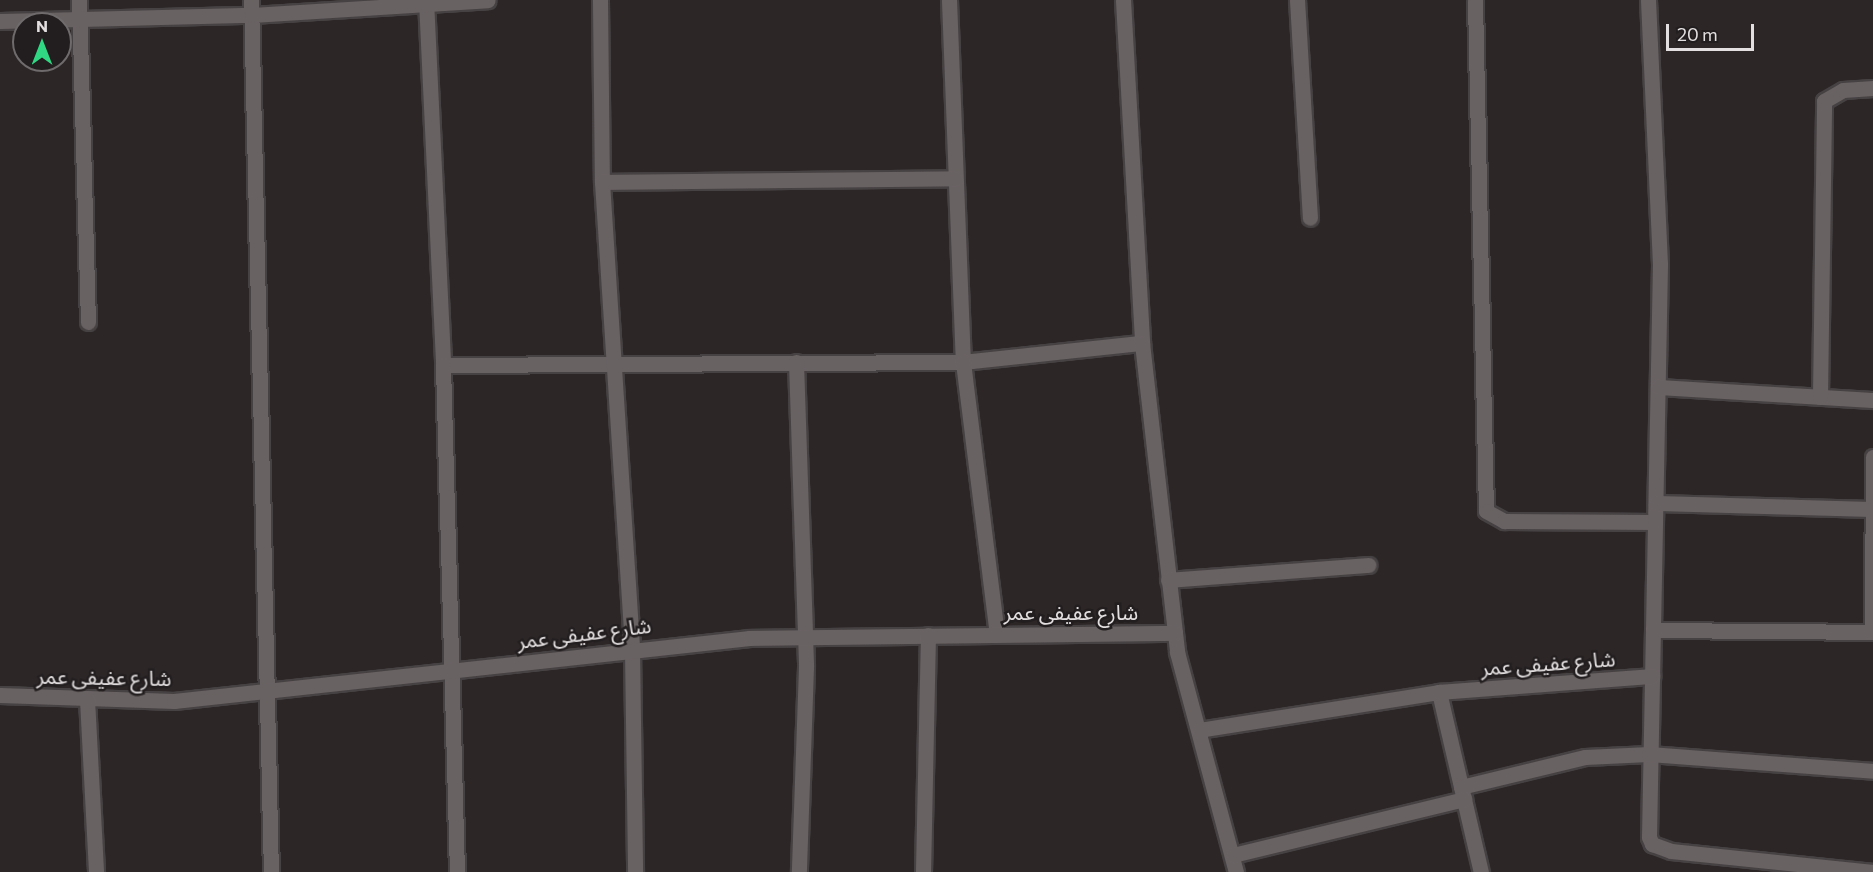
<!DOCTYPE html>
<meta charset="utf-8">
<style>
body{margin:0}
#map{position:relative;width:1873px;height:872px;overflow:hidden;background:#2c2627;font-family:Commissioner,"Noto Sans Arabic",sans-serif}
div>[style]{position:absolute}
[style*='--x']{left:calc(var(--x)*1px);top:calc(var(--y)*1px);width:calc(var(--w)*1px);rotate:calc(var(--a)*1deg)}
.roads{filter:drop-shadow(2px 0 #464142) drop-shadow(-2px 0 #464142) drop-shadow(0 2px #464142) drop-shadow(0 -2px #464142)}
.minor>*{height:15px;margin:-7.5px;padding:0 7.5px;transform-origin:7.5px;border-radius:7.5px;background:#696263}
span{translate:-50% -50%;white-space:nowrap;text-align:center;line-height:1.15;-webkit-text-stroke:5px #221d1e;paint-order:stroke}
.street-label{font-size:21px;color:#e3dfe0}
.north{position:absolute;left:12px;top:12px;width:60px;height:60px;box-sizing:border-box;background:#221d1e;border:2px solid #6f6b6c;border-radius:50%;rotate:0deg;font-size:16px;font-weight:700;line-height:24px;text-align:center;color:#e3dfe0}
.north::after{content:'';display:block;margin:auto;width:21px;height:27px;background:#30d883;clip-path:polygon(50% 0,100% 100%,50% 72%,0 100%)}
.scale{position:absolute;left:1666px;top:24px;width:88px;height:27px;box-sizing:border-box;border:3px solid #e3dfe0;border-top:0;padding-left:8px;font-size:18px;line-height:21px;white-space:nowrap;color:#e3dfe0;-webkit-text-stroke:4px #221d1e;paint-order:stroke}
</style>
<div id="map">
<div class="roads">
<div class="minor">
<div style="--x:79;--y:0;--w:322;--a:88.4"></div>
<div style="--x:251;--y:0;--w:872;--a:88.69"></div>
<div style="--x:426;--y:0;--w:365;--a:87.3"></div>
<div style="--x:443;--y:365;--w:520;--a:-0.33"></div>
<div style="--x:963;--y:362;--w:180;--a:-6.1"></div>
<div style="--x:600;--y:0;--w:182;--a:89.4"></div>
<div style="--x:602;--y:182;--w:468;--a:86.3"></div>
<div style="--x:632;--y:649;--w:223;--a:89.2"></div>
<div style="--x:949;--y:0;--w:362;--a:87.8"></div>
<div style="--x:963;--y:362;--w:274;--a:82.9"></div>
<div style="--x:1123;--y:0;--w:344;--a:86.8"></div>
<div style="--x:1142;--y:343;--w:311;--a:83.5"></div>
<div style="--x:1177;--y:652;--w:228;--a:75"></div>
<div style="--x:1297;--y:0;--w:218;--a:86.6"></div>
<div style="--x:1475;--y:0;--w:511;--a:88.77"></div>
<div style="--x:1486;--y:511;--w:21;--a:29"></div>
<div style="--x:1504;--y:521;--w:151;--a:0.4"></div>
<div style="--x:1648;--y:0;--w:264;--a:87.4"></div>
<div style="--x:1660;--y:264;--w:573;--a:91.1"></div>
<div style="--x:1649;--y:837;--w:8;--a:67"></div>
<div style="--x:1652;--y:844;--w:20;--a:20"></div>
<div style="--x:1671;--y:851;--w:203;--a:5.9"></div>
<div style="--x:0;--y:21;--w:252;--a:-1.4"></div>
<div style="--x:252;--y:15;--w:236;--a:-3.6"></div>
<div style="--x:602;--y:182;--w:353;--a:-0.6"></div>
<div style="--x:796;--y:362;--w:305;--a:88.1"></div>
<div style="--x:806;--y:667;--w:205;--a:92"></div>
<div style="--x:443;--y:365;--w:507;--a:88.42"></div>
<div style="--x:1658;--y:387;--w:215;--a:3.5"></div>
<div style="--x:1820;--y:397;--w:296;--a:-89.2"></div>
<div style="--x:1824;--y:101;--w:22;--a:-30"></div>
<div style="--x:1843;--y:90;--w:30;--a:-4"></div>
<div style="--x:1656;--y:503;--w:217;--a:1.6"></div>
<div style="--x:1168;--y:580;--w:201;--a:-4.3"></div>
<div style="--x:1653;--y:630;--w:220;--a:0.5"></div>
<div style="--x:1872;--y:632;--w:175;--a:-89.7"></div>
<div style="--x:1439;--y:692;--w:185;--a:76.9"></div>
<div style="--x:0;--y:695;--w:174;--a:2"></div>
<div style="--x:174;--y:701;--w:579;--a:-6.24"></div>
<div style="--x:750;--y:638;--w:425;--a:-0.7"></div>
<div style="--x:87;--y:699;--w:173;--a:87"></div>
<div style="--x:1199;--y:730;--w:243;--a:-9"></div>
<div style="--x:1439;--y:692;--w:214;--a:-4.3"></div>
<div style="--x:1461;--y:787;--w:128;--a:-13.6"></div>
<div style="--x:1585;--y:757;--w:64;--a:-2.7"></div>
<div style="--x:1649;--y:754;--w:225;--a:4.3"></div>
<div style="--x:1233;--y:855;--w:238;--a:-13.6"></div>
<div style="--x:923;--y:872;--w:237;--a:-88.8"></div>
</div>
</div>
<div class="street-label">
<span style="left:1071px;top:612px">شارع عفيفى عمر</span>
<span style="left:584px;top:633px;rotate:-7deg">شارع عفيفى عمر</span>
<span style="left:1548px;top:663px;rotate:-4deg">شارع عفيفى عمر</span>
<span style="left:104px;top:677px;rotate:1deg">شارع عفيفى عمر</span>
</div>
<div class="north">N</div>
<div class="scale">20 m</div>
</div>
